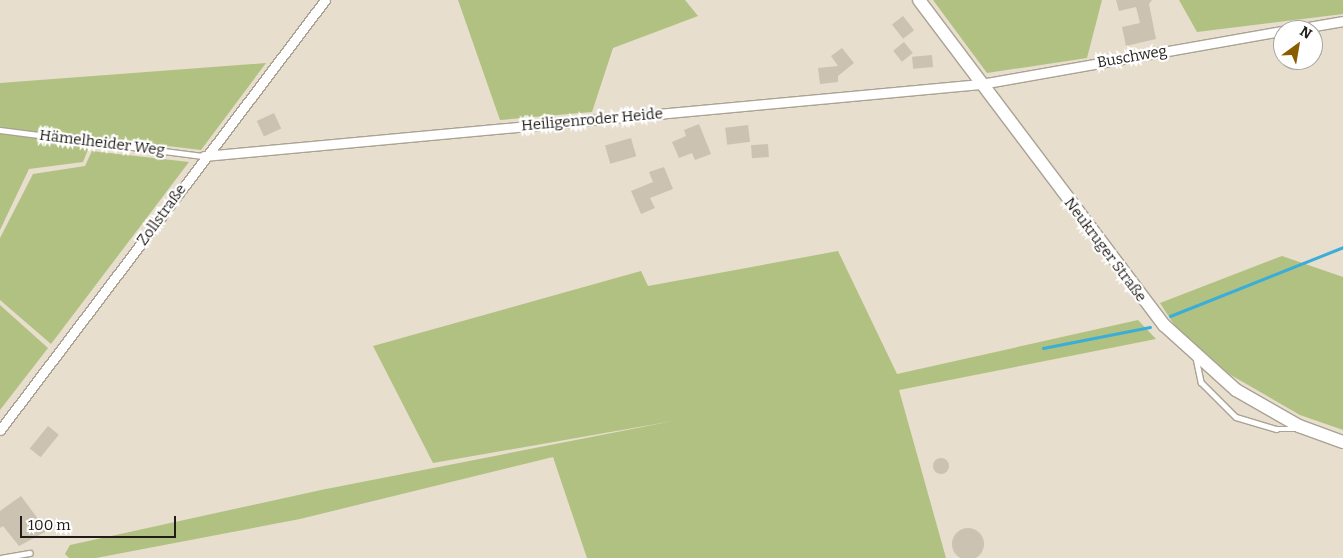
<!DOCTYPE html>
<meta charset="utf-8">
<style>
body{margin:0}
#map{position:relative;width:1343px;height:558px;overflow:hidden;background:#e7dece;font-family:Bitter,serif}
div>[style]{position:absolute}
[style*='--x']{left:calc(var(--x)*1px);top:calc(var(--y)*1px);width:calc(var(--w)*1px);rotate:calc(var(--a)*1deg)}
.green>*{inset:0;background:#b1c181}
.stream>*{height:3px;margin:-1.5px;padding:0 1.5px;transform-origin:1.5px;border-radius:1.5px;background:#3aadd8}
.building>*{inset:0;background:#cbc2b2;transform-origin:0 0}
.round{border-radius:50%}
.roads{filter:drop-shadow(1px 0 #aaa293) drop-shadow(-1px 0 #aaa293) drop-shadow(0 1px #aaa293) drop-shadow(0 -1px #aaa293)}
.lane>*{height:4.5px;margin:-2.25px;padding:0 2.25px;transform-origin:2.25px;border-radius:2.25px;background:#fff}
.street>*{height:9px;margin:-4.5px;padding:0 4.5px;transform-origin:4.5px;border-radius:4.5px;background:#fff}
.secondary>*{height:12px;margin:-6px;padding:0 6px;transform-origin:6px;border-radius:6px;background:#fff}
span{translate:-50% -50%;white-space:nowrap;text-align:center;line-height:1.15;-webkit-text-stroke:4.5px #fff;paint-order:stroke}
.street-label{font-size:15px;color:#201c17}
.north{position:absolute;left:1273px;top:20px;width:50px;height:50px;box-sizing:border-box;background:#fff;border:1px solid #a6a4a2;border-radius:50%;rotate:32deg;font-size:14px;font-weight:700;line-height:20px;text-align:center;color:#201c17}
.north::after{content:'';display:block;margin:auto;width:18px;height:22px;background:#8a5e00;clip-path:polygon(50% 0,100% 100%,50% 72%,0 100%)}
.scale{position:absolute;left:20px;top:516px;width:156px;height:22px;box-sizing:border-box;border:2px solid #201c17;border-top:0;padding-left:6px;font-size:15px;line-height:18px;white-space:nowrap;color:#201c17;-webkit-text-stroke:4px #fff;paint-order:stroke}
</style>
<div id="map">
<div class="green">
<div style="clip-path:polygon(458px 0,685px 0,698px 16px,613px 48px,592px 112px,500px 120px)"></div>
<div style="clip-path:polygon(933px 0,1102px 0,1087px 58px,987px 73px)"></div>
<div style="clip-path:polygon(1179px 0,1343px 0,1343px 14px,1197px 32px)"></div>
<div style="clip-path:polygon(266px 63px,201px 150px,93px 137px,83px 162px,29px 169px,0 230px,0 83px)"></div>
<div style="clip-path:polygon(92px 151px,189px 162px,51px 344px,0 300px,0 238px,33px 174px,85px 166px)"></div>
<div style="clip-path:polygon(838px 251px,897px 374px,1138px 320px,1156px 339px,899px 390px,946px 558px,587px 558px,553px 457px,300px 519px,96px 558px,69px 558px,65px 554px,70px 545px,321px 490px,673px 421px,433px 463px,373px 346px,641px 271px,648px 286px)"></div>
<div style="clip-path:polygon(1282px 256px,1343px 277px,1343px 430px,1300px 415px,1229px 374px,1175px 326px,1160px 303px)"></div>
<div style="clip-path:polygon(0 305px,48px 348px,0 410px)"></div>
</div>
<div class="stream">
<div style="--x:1170;--y:316;--w:186;--a:-21.7"></div>
<div style="--x:1043;--y:348;--w:109;--a:-11.1"></div>
</div>
<div class="building">
<div style="clip-path:polygon(1116px 0,1152px 0,1149px 4px,1156px 39px,1126px 46px,1122px 27px,1140px 23px,1136px 7px,1119px 11px)"></div>
<div style="left:903px;top:16px;width:18px;height:14px;rotate:52deg"></div>
<div style="left:904px;top:42px;width:14px;height:14px;rotate:51deg"></div>
<div style="clip-path:polygon(842px 48px,854px 63px,838px 76px,838px 82px,820px 84px,818px 68px,838px 66px,831px 56px)"></div>
<div style="left:932px;top:55px;width:12px;height:20px;rotate:85deg"></div>
<div style="left:274px;top:113px;width:17px;height:19px;rotate:65deg"></div>
<div style="clip-path:polygon(699px 124px,711px 154px,695px 160px,692px 153px,679px 158px,672px 142px,686px 136px,684px 130px)"></div>
<div style="left:748px;top:125px;width:17px;height:23px;rotate:83deg"></div>
<div style="left:631px;top:138px;width:19px;height:27px;rotate:74deg"></div>
<div style="left:768px;top:144px;width:13px;height:17px;rotate:86deg"></div>
<div style="clip-path:polygon(664px 167px,673px 189px,650px 198px,655px 208px,641px 214px,631px 191px,653px 182px,649px 172px)"></div>
<div style="left:48px;top:426px;width:14px;height:29px;rotate:39deg"></div>
<div class="round" style="left:933px;top:458px;width:16px;height:16px"></div>
<div style="clip-path:polygon(21px 496px,47px 531px,19px 546px,3px 526px,0 528px,0 511px)"></div>
<div class="round" style="left:952px;top:528px;width:32px;height:32px"></div>
</div>
<div class="roads">
<div class="lane">
<div style="--x:0;--y:130;--w:206;--a:7.3"></div>
<div style="--x:1196;--y:358;--w:25;--a:78"></div>
<div style="--x:1201;--y:382;--w:49;--a:45"></div>
<div style="--x:1236;--y:417;--w:42;--a:16.7"></div>
<div style="--x:1276;--y:429;--w:23;--a:0"></div>
<div style="--x:1;--y:558;--w:29;--a:-10"></div>
</div>
<div class="street">
<div style="--x:1291;--y:30;--w:53;--a:-9.8"></div>
<div style="--x:204;--y:156;--w:780;--a:-5.29"></div>
<div style="--x:981;--y:84;--w:307;--a:-10"></div>
<div style="--x:0;--y:430;--w:539;--a:-52.92"></div>
</div>
<div class="secondary">
<div style="--x:919;--y:0;--w:407;--a:53"></div>
<div style="--x:1164;--y:325;--w:97;--a:42.1"></div>
<div style="--x:1236;--y:390;--w:73;--a:29.7"></div>
<div style="--x:1299;--y:426;--w:47;--a:20"></div>
</div>
</div>
<div class="street-label">
<span style="left:1132px;top:57px;rotate:-10deg">Buschweg</span>
<span style="left:592px;top:120px;rotate:-5deg">Heiligenroder Heide</span>
<span style="left:102px;top:143px;rotate:7deg">Hämelheider Weg</span>
<span style="left:162px;top:215px;rotate:-54deg">Zollstraße</span>
<span style="left:1105px;top:250px;rotate:53deg">Neukruger Straße</span>
</div>
<div class="north">N</div>
<div class="scale">100 m</div>
</div>
